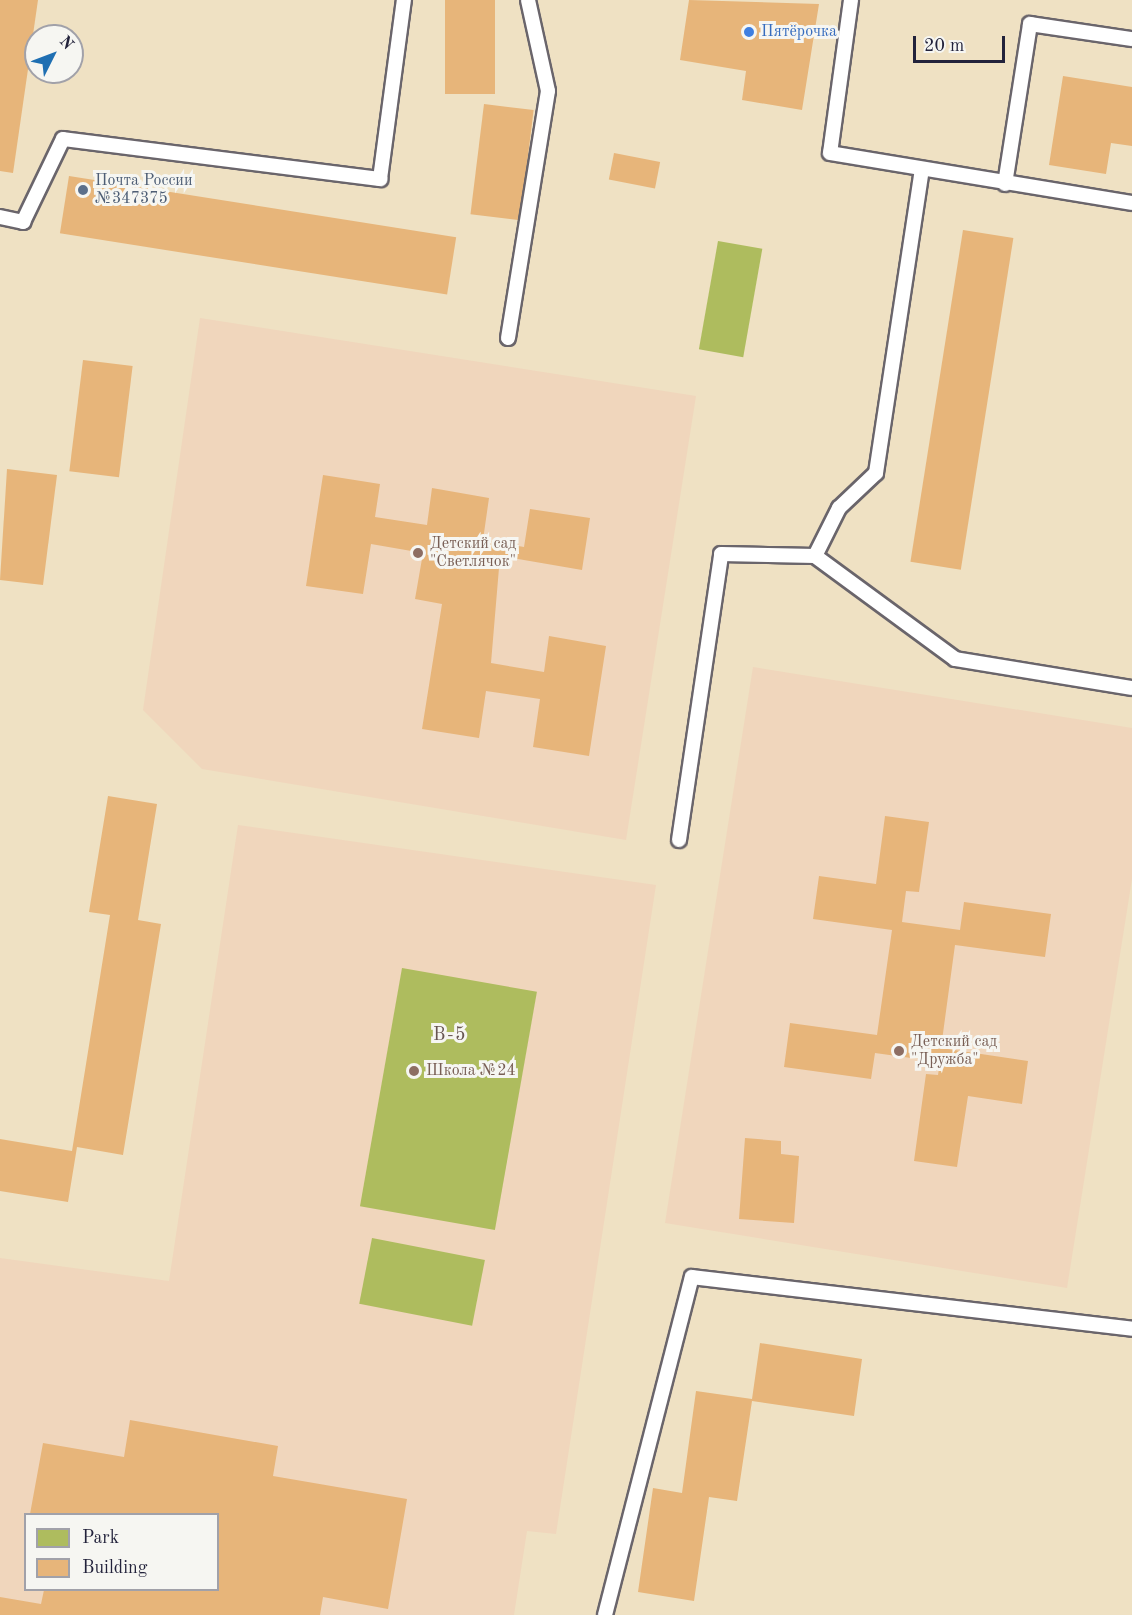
<!DOCTYPE html>
<meta charset="utf-8">
<style>
body{margin:0}
#map{position:relative;width:1132px;height:1615px;overflow:hidden;background:#efe1c3;font-family:"Old Standard TT",serif}
div>[style]{position:absolute}
[style*='--x']{left:calc(var(--x)*1px);top:calc(var(--y)*1px);width:calc(var(--w)*1px);rotate:calc(var(--a)*1deg)}
.built>*{inset:0;background:#f0d6bc}
.green>*{inset:0;background:#aebc5e;transform-origin:0 0}
.building>*{inset:0;background:#e7b57a;transform-origin:0 0}
.roads{filter:drop-shadow(2px 0 #6a656b) drop-shadow(-2px 0 #6a656b) drop-shadow(0 2px #6a656b) drop-shadow(0 -2px #6a656b)}
.lane>*{height:14px;margin:-7px;padding:0 7px;transform-origin:7px;border-radius:7px;background:#fff}
.dots>*{width:16px;height:16px;translate:-50% -50%;box-sizing:border-box;border:3px solid #f6f6f2;border-radius:50%}
span{translate:-50% -50%;white-space:nowrap;text-align:center;line-height:1.15;-webkit-text-stroke:6px #f6f6f2;paint-order:stroke}
.shop-label{font-size:16px;color:#366cbe}
.left{translate:0 -50%;text-align:left}
.service-label{font-size:16px;color:#4e5e75}
.education-label{font-size:16px;color:#785e54}
.neighbourhood-label{font-size:18px;color:#675551;letter-spacing:1.5px}
.legend{position:absolute;left:24px;top:1513px;width:195px;height:78px;box-sizing:border-box;background:#f6f6f2;border:2px solid #a1a1a9;margin:0;padding:8px 10px;list-style:none;font-size:18px;color:#22223b}
.legend li{display:flex;align-items:center;gap:12px;height:30px}
.legend b{width:30px;border:2px solid #a1a1a9}
.north{position:absolute;left:24px;top:24px;width:60px;height:60px;box-sizing:border-box;background:#f6f6f2;border:2px solid #a1a1a9;border-radius:50%;rotate:48deg;font-size:16px;font-weight:700;line-height:24px;text-align:center;color:#22223b}
.north::after{content:'';display:block;margin:auto;width:21px;height:27px;background:#1f6fb2;clip-path:polygon(50% 0,100% 100%,50% 72%,0 100%)}
.scale{position:absolute;left:913px;top:36px;width:92px;height:27px;box-sizing:border-box;border:3px solid #22223b;border-top:0;padding-left:8px;font-size:18px;line-height:21px;white-space:nowrap;color:#22223b;-webkit-text-stroke:4px #f6f6f2;paint-order:stroke}
</style>
<div id="map">
<div class="built">
<div style="clip-path:polygon(200px 318px,696px 396px,626px 840px,202px 769px,143px 710px)"></div>
<div style="clip-path:polygon(753px 667px,1132px 728px,1132px 879px,1067px 1288px,665px 1223px)"></div>
<div style="clip-path:polygon(evenodd,238px 825px,656px 885px,556px 1534px,527px 1531px,514px 1615px,0 1615px,0 1258px,169px 1281px,238px 825px,26px 1514px,218px 1514px,218px 1590px,26px 1590px,26px 1514px)"></div>
</div>
<div class="green">
<div style="left:718px;top:241px;width:45px;height:110px;rotate:10deg"></div>
<div style="left:402px;top:968px;width:137px;height:242px;rotate:10deg"></div>
<div style="left:372px;top:1238px;width:115px;height:67px;rotate:11deg"></div>
</div>
<div class="building">
<div style="clip-path:polygon(0 0,38px 0,13px 173px,0 171px)"></div>
<div style="left:445px;top:0;width:50px;height:94px"></div>
<div style="clip-path:polygon(689px 0,819px 4px,802px 110px,742px 100px,746px 71px,680px 60px)"></div>
<div style="clip-path:polygon(1063px 76px,1132px 87px,1132px 146px,1111px 143px,1106px 174px,1049px 165px)"></div>
<div style="left:484px;top:104px;width:50px;height:111px;rotate:7deg"></div>
<div style="left:614px;top:153px;width:47px;height:27px;rotate:11deg"></div>
<div style="left:69px;top:176px;width:392px;height:58px;rotate:9deg"></div>
<div style="left:963px;top:230px;width:51px;height:336px;rotate:9deg"></div>
<div style="left:83px;top:360px;width:50px;height:112px;rotate:7deg"></div>
<div style="clip-path:polygon(7px 469px,57px 475px,43px 585px,0 580px)"></div>
<div style="clip-path:polygon(323px 475px,380px 484px,375px 517px,427px 525px,432px 488px,489px 498px,483px 540px,524px 547px,530px 509px,590px 518px,582px 570px,500px 556px,491px 663px,544px 672px,549px 636px,606px 646px,589px 756px,533px 747px,540px 699px,486px 691px,479px 738px,422px 729px,442px 604px,415px 599px,423px 553px,371px 544px,363px 594px,306px 586px)"></div>
<div style="clip-path:polygon(108px 796px,157px 804px,138px 920px,161px 924px,123px 1155px,77px 1147px,68px 1202px,0 1191px,0 1139px,72px 1151px,110px 915px,89px 912px)"></div>
<div style="clip-path:polygon(885px 816px,929px 822px,919px 892px,906px 891px,902px 922px,960px 930px,964px 902px,1051px 914px,1045px 957px,955px 945px,941px 1048px,1028px 1061px,1022px 1104px,968px 1096px,957px 1167px,914px 1161px,926px 1074px,938px 1075px,940px 1062px,875px 1053px,871px 1079px,784px 1067px,790px 1023px,877px 1035px,892px 930px,813px 919px,819px 876px,876px 884px)"></div>
<div style="clip-path:polygon(745px 1138px,781px 1141px,781px 1154px,799px 1156px,794px 1223px,739px 1219px)"></div>
<div style="clip-path:polygon(760px 1343px,862px 1359px,854px 1416px,752px 1401px,737px 1501px,709px 1497px,694px 1601px,638px 1592px,653px 1488px,682px 1493px,696px 1391px,752px 1399px)"></div>
<div style="clip-path:polygon(130px 1420px,278px 1446px,273px 1476px,407px 1499px,388px 1609px,323px 1597px,320px 1615px,0 1615px,0 1597px,41px 1604px,44px 1590px,218px 1590px,218px 1514px,30px 1514px,43px 1443px,124px 1457px)"></div>
</div>
<div class="roads">
<div class="lane">
<div style="--x:851;--y:0;--w:154;--a:97.8"></div>
<div style="--x:830;--y:153;--w:306;--a:9.4"></div>
<div style="--x:1005;--y:184;--w:162;--a:-81.1"></div>
<div style="--x:1030;--y:24;--w:103;--a:8.4"></div>
<div style="--x:0;--y:217;--w:24;--a:12"></div>
<div style="--x:23;--y:222;--w:92;--a:-64.3"></div>
<div style="--x:63;--y:139;--w:320;--a:7.2"></div>
<div style="--x:380;--y:179;--w:181;--a:-82.4"></div>
<div style="--x:508;--y:338;--w:250;--a:-80.8"></div>
<div style="--x:548;--y:91;--w:93;--a:-102.4"></div>
<div style="--x:815;--y:556;--w:54;--a:-63.4"></div>
<div style="--x:839;--y:508;--w:51;--a:-43.4"></div>
<div style="--x:876;--y:473;--w:307;--a:-81.4"></div>
<div style="--x:679;--y:840;--w:289;--a:-81.6"></div>
<div style="--x:721;--y:554;--w:94;--a:1.2"></div>
<div style="--x:815;--y:556;--w:174;--a:36.3"></div>
<div style="--x:955;--y:659;--w:179;--a:9.3"></div>
<div style="--x:605;--y:1615;--w:349;--a:-75.6"></div>
<div style="--x:692;--y:1277;--w:443;--a:6.7"></div>
</div>
</div>
<div class="dots">
<div style="left:749px;top:32px;background:#3f7fe0"></div>
<div style="left:83px;top:190px;background:#5c6f8a"></div>
<div style="left:418px;top:553px;background:#8d6e63"></div>
<div style="left:899px;top:1051px;background:#8d6e63"></div>
<div style="left:414px;top:1071px;background:#8d6e63"></div>
</div>
<div class="shop-label">
<span class="left" style="left:761px;top:32px">Пятёрочка</span>
</div>
<div class="service-label">
<span class="left" style="left:95px;top:190px">Почта России<br>№347375</span>
</div>
<div class="education-label">
<span class="left" style="left:430px;top:553px">Детский сад<br>"Светлячок"</span>
<span class="left" style="left:911px;top:1051px">Детский сад<br>"Дружба"</span>
<span class="left" style="left:426px;top:1071px">Школа №24</span>
</div>
<div class="neighbourhood-label">
<span style="left:450px;top:1035px">В-5</span>
</div>
<ul class="legend">
<li><b style="height:16px;background:#aebc5e"></b>Park</li>
<li><b style="height:16px;background:#e7b57a"></b>Building</li>
</ul>
<div class="north">N</div>
<div class="scale">20 m</div>
</div>
